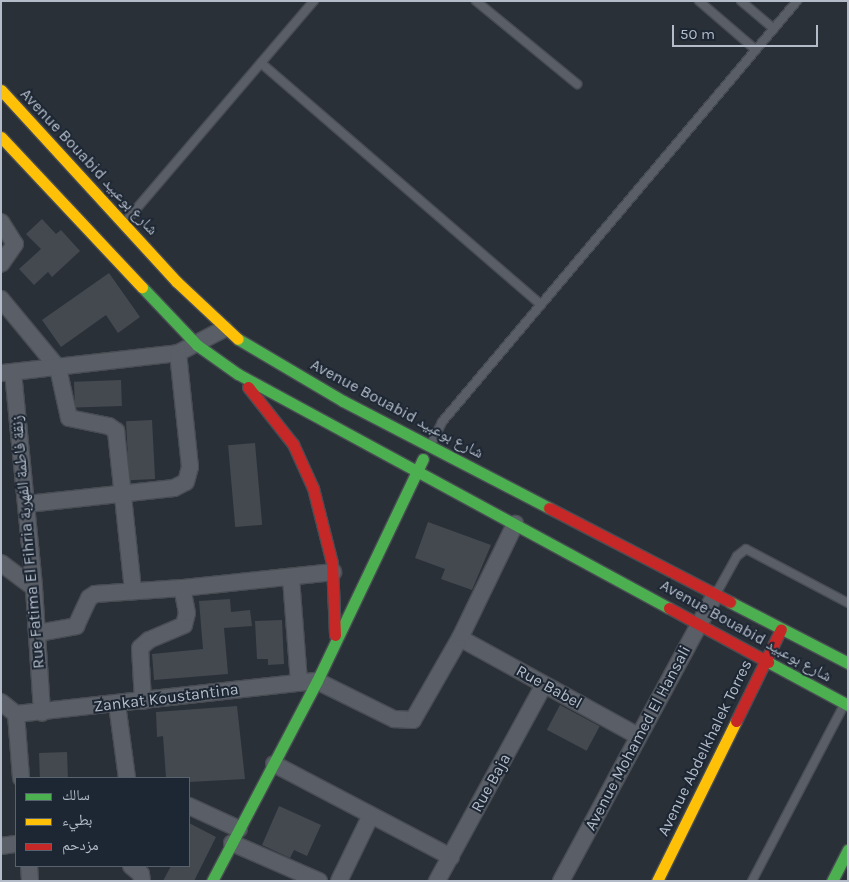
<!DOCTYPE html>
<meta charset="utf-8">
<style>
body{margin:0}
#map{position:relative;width:849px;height:882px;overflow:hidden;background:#2a3038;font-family:Karla,"Noto Naskh Arabic",sans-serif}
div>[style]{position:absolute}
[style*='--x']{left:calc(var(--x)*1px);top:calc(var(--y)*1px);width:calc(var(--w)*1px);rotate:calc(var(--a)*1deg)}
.building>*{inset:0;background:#444950;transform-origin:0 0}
.roads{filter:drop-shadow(1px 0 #484c53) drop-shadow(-1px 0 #484c53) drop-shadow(0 1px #484c53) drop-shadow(0 -1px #484c53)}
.lane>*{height:8px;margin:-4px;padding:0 4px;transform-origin:4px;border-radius:4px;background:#5a5e66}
.street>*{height:16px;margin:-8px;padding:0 8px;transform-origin:8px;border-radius:8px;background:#5a5e66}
.fast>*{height:11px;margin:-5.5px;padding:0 5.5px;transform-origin:5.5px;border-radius:5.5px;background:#4caf50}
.slow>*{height:11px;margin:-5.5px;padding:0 5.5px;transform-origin:5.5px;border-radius:5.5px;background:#ffc107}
.jam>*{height:11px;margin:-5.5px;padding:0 5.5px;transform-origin:5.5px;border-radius:5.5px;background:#c62828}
span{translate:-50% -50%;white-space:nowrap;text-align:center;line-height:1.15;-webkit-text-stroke:4px #1d2633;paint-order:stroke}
.street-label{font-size:16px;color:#b4bcc9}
.frame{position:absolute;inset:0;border:2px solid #b4bcc9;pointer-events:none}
.legend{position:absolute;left:15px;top:777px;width:175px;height:90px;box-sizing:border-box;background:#1d2633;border:1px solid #59626f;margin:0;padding:6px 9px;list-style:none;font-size:15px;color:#b4bcc9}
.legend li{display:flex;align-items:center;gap:10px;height:25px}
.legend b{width:25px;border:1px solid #59626f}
.scale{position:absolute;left:672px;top:25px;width:146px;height:22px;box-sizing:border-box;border:2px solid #b4bcc9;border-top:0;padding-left:6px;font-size:15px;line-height:18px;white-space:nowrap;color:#b4bcc9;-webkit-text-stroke:4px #1d2633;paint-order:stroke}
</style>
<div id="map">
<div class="building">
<div style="clip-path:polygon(42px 219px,56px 234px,61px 230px,80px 251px,52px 277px,48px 272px,34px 285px,19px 269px,41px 249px,26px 234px)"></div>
<div style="clip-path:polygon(109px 273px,140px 317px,118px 333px,106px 315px,61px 347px,42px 320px)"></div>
<div style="left:121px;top:380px;width:26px;height:47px;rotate:88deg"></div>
<div style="left:152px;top:420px;width:59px;height:26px;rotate:87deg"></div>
<div style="left:255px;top:443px;width:82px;height:27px;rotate:85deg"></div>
<div style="clip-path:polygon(428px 522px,491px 545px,472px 590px,441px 579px,445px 569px,415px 558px)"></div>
<div style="clip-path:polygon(230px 599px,231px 612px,250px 610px,252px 626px,224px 628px,228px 674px,154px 680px,152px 654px,203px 649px,199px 601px)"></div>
<div style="clip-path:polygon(282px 620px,284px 664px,268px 665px,268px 659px,257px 659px,255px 621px)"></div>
<div style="left:560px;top:705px;width:45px;height:28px;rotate:28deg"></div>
<div style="clip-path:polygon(237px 706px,245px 779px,189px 782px,189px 778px,166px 778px,163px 736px,157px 737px,156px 712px)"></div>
<div style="left:67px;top:752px;width:26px;height:28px;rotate:88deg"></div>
<div style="clip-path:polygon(279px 806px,321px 825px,307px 856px,294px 850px,290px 858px,262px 845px)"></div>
<div style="clip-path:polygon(189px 823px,216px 837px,194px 881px,163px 881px,171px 866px,189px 866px)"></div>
</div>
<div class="roads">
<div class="lane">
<div style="--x:476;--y:1;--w:131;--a:39.4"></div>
<div style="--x:699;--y:1;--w:75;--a:40.7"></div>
<div style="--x:741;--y:1;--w:43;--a:40.3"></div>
<div style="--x:261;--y:63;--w:370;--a:40.8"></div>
<div style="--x:125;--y:222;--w:291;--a:-49.5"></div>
<div style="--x:431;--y:444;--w:25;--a:-63"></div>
<div style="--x:442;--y:422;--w:551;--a:-49.86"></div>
<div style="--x:717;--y:592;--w:41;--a:-60.9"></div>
<div style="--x:737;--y:556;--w:11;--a:-38"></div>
<div style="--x:746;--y:549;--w:115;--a:27.9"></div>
<div style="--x:752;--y:881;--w:199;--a:-62.4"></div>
</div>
<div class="street">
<div style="--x:1;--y:222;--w:26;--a:58"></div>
<div style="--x:15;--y:244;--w:24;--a:125"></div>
<div style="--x:1;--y:299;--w:89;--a:50.4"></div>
<div style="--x:58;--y:368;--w:51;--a:77.6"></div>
<div style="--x:69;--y:418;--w:41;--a:11.3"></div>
<div style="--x:109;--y:426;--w:9;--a:36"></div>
<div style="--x:116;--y:431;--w:161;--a:83.9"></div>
<div style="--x:13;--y:372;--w:217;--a:84.4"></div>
<div style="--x:34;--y:588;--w:125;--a:86.3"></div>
<div style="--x:3;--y:373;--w:176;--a:-6.5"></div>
<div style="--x:178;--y:353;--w:52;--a:-27.6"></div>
<div style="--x:27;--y:504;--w:148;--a:-6.2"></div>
<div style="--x:174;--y:488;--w:13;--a:-27"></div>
<div style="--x:186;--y:482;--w:16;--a:-75"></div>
<div style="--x:190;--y:467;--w:115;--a:-96"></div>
<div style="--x:1;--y:563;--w:41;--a:37.1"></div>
<div style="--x:291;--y:578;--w:105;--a:85.6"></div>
<div style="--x:38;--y:633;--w:39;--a:-10"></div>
<div style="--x:76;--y:626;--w:31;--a:-65"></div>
<div style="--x:89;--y:598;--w:7;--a:-34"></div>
<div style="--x:95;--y:594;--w:87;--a:-3.9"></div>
<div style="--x:460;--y:638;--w:203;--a:28.8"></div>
<div style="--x:143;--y:701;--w:53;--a:-93.2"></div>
<div style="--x:140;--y:648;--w:12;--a:-42"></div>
<div style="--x:149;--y:640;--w:38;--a:-23"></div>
<div style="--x:184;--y:625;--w:12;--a:-76"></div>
<div style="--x:187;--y:613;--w:25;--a:-101"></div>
<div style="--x:182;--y:588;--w:152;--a:-6"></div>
<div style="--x:1;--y:702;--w:19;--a:39"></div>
<div style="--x:16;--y:714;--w:64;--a:85.5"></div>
<div style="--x:117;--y:704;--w:75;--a:82.3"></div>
<div style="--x:16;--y:714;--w:303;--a:-6.3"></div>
<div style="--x:317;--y:681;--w:86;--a:26.3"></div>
<div style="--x:394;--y:719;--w:19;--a:3"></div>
<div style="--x:413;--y:720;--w:95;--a:-60.2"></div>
<div style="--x:460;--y:638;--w:127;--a:-64.2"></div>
<div style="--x:274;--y:764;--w:200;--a:27.7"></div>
<div style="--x:189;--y:806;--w:55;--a:24.7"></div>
<div style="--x:232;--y:843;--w:95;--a:23.6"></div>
<div style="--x:1;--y:846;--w:15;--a:-8"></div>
<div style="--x:29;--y:866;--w:15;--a:86"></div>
<div style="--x:131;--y:866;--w:13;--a:39"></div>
<div style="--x:141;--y:874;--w:7;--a:82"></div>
<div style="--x:339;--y:881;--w:73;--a:-64.1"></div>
<div style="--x:437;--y:881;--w:223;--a:-61.4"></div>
<div style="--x:561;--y:881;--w:325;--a:-61.7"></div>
</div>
<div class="fast">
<div style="--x:142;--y:287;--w:80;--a:46.5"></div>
<div style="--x:197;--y:345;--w:50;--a:35.3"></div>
<div style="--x:238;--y:374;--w:490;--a:28.5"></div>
<div style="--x:238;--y:339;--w:122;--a:30.6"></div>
<div style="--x:343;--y:401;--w:232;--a:27.4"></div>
<div style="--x:730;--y:602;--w:133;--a:27.3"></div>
<div style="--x:768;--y:662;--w:91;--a:28.3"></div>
<div style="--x:212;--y:881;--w:226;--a:-62.3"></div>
<div style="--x:317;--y:681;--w:246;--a:-64.5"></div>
<div style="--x:832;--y:881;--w:35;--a:-63"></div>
</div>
<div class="slow">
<div style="--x:1;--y:90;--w:260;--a:47.5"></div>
<div style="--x:177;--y:282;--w:83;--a:43.1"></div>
<div style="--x:1;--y:137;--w:206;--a:46.8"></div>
<div style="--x:657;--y:881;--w:178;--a:-63.7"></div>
</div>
<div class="jam">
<div style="--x:248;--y:387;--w:73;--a:51.7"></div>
<div style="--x:293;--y:444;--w:48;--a:65.6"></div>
<div style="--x:313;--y:488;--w:77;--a:75.8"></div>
<div style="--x:332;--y:563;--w:72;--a:87.6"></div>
<div style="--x:549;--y:508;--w:204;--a:27.4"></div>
<div style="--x:669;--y:608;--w:113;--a:28.6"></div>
<div style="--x:736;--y:721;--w:102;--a:-63.9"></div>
</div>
</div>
<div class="street-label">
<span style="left:89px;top:162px;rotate:47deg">Avenue Bouabid شارع بوعبيد</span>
<span style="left:397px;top:409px;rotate:28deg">Avenue Bouabid شارع بوعبيد</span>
<span style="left:28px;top:542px;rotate:-95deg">Rue Fatima El Fihria زنقة فاطمة الفهربة</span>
<span style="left:746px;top:631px;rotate:29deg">Avenue Bouabid شارع بوعبيد</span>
<span style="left:549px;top:687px;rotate:29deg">Rue Babel</span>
<span style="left:166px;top:698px;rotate:-7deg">Zankat Koustantina</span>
<span style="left:638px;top:738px;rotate:-62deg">Avenue Mohamed El Hansali</span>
<span style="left:705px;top:748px;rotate:-64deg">Avenue Abdelkhalek Torres</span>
<span style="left:491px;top:783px;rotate:-61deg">Rue Baja</span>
</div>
<div class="frame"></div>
<ul class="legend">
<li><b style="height:6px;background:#4caf50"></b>سالك</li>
<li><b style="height:6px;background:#ffc107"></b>بطيء</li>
<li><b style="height:6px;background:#c62828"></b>مزدحم</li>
</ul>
<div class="scale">50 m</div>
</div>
